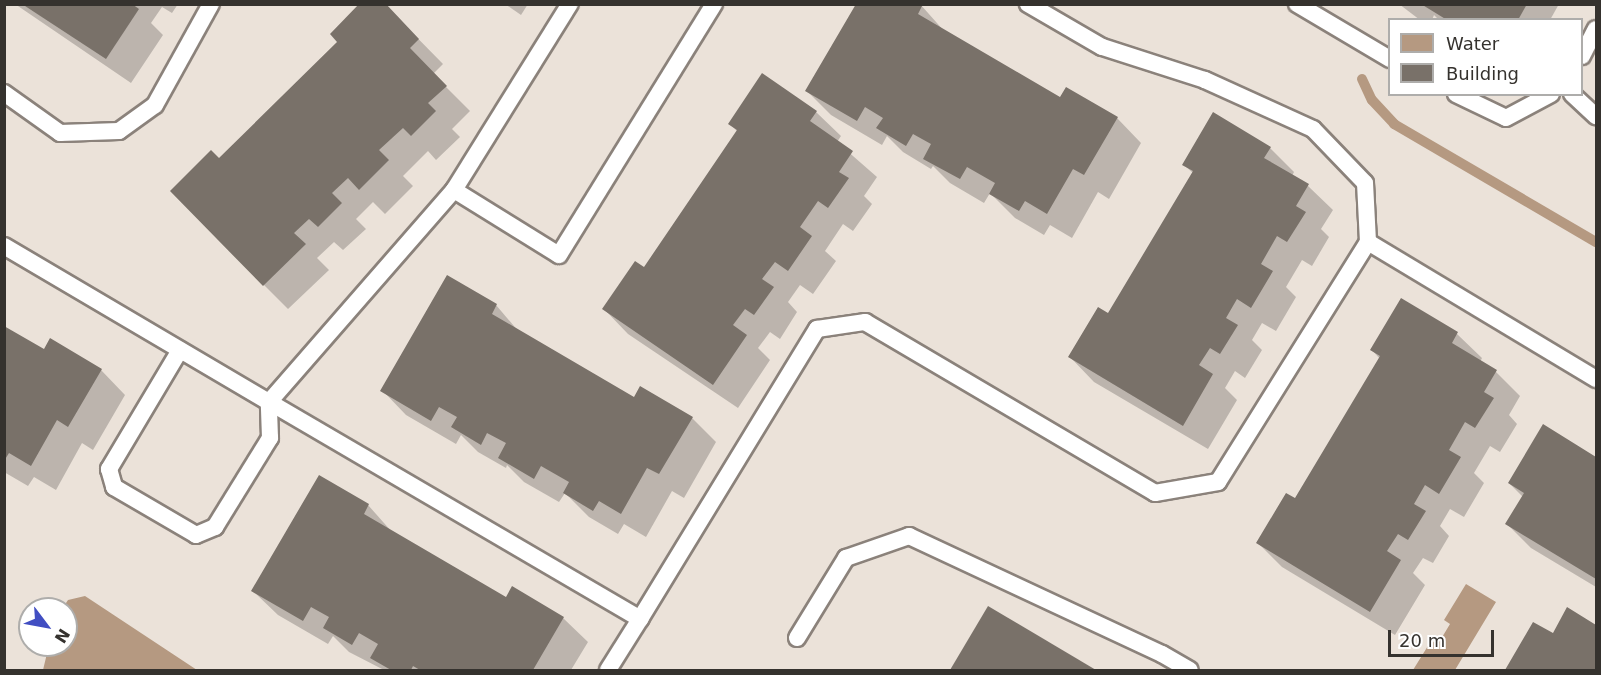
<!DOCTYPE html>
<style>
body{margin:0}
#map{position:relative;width:1601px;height:675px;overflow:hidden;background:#ebe2d9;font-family:"DejaVu Sans",sans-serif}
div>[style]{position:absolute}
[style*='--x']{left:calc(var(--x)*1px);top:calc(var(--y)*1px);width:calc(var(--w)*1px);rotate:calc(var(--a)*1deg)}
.water>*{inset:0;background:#b59981}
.shadow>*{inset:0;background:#0003}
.stream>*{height:10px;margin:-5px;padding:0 5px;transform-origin:5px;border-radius:5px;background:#b59981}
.building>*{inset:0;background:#797169}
.roads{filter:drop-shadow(2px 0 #8b827b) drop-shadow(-2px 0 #8b827b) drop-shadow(0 2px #8b827b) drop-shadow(0 -2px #8b827b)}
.lane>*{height:16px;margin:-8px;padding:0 8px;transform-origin:8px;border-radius:8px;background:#fff}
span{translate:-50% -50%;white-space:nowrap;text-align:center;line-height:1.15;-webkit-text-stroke:6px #fff;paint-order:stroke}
.frame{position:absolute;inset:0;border:6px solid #35322e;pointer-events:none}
.legend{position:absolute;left:1388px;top:18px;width:195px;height:78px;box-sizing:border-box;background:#fff;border:2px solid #aeadab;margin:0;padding:8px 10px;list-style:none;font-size:18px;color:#35322e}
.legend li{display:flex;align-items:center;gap:12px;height:30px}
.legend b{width:30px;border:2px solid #aeadab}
.north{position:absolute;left:18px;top:597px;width:60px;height:60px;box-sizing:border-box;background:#fff;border:2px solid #aeadab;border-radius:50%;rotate:122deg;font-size:16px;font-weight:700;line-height:24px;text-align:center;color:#35322e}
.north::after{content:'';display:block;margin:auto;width:21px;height:27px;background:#414ec2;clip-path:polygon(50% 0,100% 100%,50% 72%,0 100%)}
.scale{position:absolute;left:1388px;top:630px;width:106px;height:27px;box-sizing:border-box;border:3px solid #35322e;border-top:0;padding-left:8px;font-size:18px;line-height:21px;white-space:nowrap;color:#35322e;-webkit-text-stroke:4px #fff;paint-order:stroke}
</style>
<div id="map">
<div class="water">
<div style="clip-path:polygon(1466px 584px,1496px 602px,1455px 670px,1413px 670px,1431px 641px,1438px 644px,1450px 624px,1444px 620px)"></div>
<div style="clip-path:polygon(85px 596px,197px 670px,43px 670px,49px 645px,66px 645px,66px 609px,62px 609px,68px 600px)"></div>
</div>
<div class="shadow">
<div style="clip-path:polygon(15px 4px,178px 4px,172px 13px,162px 7px,151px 23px,163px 35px,131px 83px)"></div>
<div style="clip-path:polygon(384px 4px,443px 64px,433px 74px,470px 111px,452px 129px,460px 137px,436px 160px,428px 151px,403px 176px,413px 186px,385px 214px,373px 202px,356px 219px,366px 229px,343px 250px,334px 242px,317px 258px,329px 270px,288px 309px,264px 285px,219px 160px)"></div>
<div style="clip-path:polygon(505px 4px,528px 4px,521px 15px)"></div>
<div style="clip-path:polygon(920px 4px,945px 32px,1060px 99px,1117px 118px,1141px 143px,1109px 199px,1098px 192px,1072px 238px,1050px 225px,1044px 235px,1015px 218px,990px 193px,984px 203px,950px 183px,933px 166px,931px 169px,903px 152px,887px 136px,882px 145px,831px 115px,807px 91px)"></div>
<div style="clip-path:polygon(1399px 4px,1559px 4px,1550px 20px,1439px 20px,1434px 15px,1432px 20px,1420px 20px)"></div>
<div style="clip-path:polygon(816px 112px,841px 136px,837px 142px,877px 177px,864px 196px,872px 204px,853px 231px,843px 224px,825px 251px,836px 261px,813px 294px,800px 285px,788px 302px,797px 312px,780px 339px,770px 332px,758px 348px,770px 360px,738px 408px,628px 334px,604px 309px,645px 269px,738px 132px,730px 124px)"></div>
<div style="clip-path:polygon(1270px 148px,1294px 172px,1292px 176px,1308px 186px,1333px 210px,1321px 229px,1329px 237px,1312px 266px,1302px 260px,1286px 287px,1296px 297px,1276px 331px,1262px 323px,1252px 340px,1262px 350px,1245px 378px,1235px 371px,1225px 388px,1237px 400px,1208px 449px,1094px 382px,1070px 357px,1108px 315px,1193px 173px,1184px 165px)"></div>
<div style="clip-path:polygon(1401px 300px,1457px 334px,1482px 358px,1480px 362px,1496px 372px,1520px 396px,1509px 415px,1517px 424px,1500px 452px,1490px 446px,1474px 473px,1484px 483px,1464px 517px,1450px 509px,1440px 526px,1449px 536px,1433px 563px,1423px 558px,1413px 573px,1425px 585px,1395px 635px,1282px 567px,1258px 543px,1296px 500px,1380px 359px,1372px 350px)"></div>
<div style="clip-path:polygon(496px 305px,519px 332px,635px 399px,692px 418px,716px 442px,684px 498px,672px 491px,646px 537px,624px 524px,618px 534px,589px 517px,565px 493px,559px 502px,524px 482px,507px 465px,506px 468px,478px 452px,461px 435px,456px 444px,406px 415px,382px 390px)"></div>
<div style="clip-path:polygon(4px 328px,44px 351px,101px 370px,125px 395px,93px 450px,82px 443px,56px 490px,34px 477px,28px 486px,4px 472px)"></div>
<div style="clip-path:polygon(1543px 427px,1596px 459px,1596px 587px,1531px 548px,1507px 524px,1523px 497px,1509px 483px)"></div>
<div style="clip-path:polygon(319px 477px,368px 505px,392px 532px,506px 599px,563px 618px,588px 642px,571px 670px,384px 670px,349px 652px,333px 636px,328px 644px,278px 615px,253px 591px)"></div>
<div style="clip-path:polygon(988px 608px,1093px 670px,951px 670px)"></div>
<div style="clip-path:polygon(1568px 609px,1596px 626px,1596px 670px,1506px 670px,1534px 624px,1553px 635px)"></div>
</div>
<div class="stream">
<div style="--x:1362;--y:79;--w:23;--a:65"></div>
<div style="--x:1372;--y:100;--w:33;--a:47"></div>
<div style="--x:1394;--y:124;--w:234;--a:30.3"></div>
</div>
<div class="building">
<div style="clip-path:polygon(22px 4px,132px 4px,139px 9px,106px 59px)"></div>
<div style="clip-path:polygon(359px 4px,386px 4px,419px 39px,410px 48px,447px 86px,428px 103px,436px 111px,411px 136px,403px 128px,379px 150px,389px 160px,359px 190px,348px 178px,332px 193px,342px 203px,318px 227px,309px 219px,294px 233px,306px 244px,263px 286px,170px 191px,211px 150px,219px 158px,337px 42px,330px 34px)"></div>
<div style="clip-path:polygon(856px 4px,923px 4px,918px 14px,1060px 97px,1066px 87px,1118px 117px,1084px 175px,1073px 169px,1047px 214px,1025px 201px,1019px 211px,989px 194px,995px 183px,967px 167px,960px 179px,923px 159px,931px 144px,913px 134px,906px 146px,876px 128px,883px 118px,865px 107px,857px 121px,805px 91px)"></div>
<div style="clip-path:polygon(1421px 4px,1527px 4px,1518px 20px,1447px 20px)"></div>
<div style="clip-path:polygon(762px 73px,817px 111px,810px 121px,853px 151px,839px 172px,849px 178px,828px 208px,818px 201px,800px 227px,812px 236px,788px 271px,775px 262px,762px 279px,774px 287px,754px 315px,745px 309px,733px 325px,747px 335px,713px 385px,602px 309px,635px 261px,644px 267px,737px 130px,728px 124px)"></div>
<div style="clip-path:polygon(1213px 112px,1271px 147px,1264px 158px,1309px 184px,1296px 206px,1306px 212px,1287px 242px,1277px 236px,1261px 264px,1273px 271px,1251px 308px,1237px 299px,1226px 318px,1238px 325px,1220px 354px,1210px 348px,1199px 365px,1213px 374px,1183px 426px,1068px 357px,1098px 307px,1108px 313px,1193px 171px,1182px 165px)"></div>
<div style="clip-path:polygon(447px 275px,497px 304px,492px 314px,634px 397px,640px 386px,693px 417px,659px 474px,647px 468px,621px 514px,599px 501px,593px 511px,563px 493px,569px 482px,541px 466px,534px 479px,498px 458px,506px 443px,487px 433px,481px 445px,451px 427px,457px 417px,439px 407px,431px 421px,380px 391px)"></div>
<div style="clip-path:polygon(1401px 298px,1458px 332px,1452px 343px,1497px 370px,1484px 392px,1494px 398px,1475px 428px,1465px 422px,1449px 450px,1461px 457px,1439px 494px,1425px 485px,1414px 504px,1426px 511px,1408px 540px,1398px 534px,1387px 551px,1401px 560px,1370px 612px,1256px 543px,1286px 493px,1295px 498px,1380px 356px,1370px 350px)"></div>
<div style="clip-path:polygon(4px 326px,44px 349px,50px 338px,102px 369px,68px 427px,57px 420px,31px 466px,9px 453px,4px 461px)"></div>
<div style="clip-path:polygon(1543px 424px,1596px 457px,1596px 579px,1505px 524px,1524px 493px,1508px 483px)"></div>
<div style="clip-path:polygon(319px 475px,369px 504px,364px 514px,506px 597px,512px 586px,564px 617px,533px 670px,420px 670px,413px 666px,411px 670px,391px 670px,370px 658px,378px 644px,359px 633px,352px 645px,323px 628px,329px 617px,311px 607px,303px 621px,251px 591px)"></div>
<div style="clip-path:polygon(988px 606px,1096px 670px,950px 670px)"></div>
<div style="clip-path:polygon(1567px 607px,1596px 625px,1596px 670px,1505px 670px,1533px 622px,1553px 633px)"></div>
</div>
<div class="roads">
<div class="lane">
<div style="--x:1297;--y:4;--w:108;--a:30.6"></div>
<div style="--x:1582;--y:56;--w:30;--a:-63"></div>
<div style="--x:4;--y:93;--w:69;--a:35.5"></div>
<div style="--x:60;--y:133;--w:59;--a:-1.9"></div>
<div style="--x:119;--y:131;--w:44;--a:-35.8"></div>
<div style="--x:155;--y:105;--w:115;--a:-61"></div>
<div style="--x:1456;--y:94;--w:55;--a:25.6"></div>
<div style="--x:1506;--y:118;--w:51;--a:-28.1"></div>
<div style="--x:1572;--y:94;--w:33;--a:43"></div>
<div style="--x:454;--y:190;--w:123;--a:31.8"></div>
<div style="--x:559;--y:255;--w:295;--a:-58.3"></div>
<div style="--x:1368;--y:242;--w:266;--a:31"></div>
<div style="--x:4;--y:246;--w:308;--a:30.5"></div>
<div style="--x:269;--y:402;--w:281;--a:-48.9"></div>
<div style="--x:454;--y:190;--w:219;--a:-58.1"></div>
<div style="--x:180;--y:350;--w:139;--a:120.8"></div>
<div style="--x:109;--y:469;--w:19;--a:74"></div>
<div style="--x:114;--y:487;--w:95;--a:30.3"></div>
<div style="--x:196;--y:535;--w:21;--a:-23"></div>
<div style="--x:215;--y:527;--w:105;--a:-58.3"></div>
<div style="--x:270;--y:438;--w:36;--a:-92"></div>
<div style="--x:269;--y:402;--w:430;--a:30.3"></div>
<div style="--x:640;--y:619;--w:60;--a:122.1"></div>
<div style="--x:640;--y:619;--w:340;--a:-58.6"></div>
<div style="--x:817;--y:329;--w:49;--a:-8.3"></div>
<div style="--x:865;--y:322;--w:337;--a:30.5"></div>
<div style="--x:1155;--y:493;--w:64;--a:-9.9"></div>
<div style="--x:1218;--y:482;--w:283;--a:-58"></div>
<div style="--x:1368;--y:242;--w:59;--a:-92.9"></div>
<div style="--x:1365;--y:183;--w:75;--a:-133.9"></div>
<div style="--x:1313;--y:129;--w:119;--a:-155.6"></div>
<div style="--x:1205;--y:80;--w:108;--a:-162.2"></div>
<div style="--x:1102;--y:47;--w:86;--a:-149.8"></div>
<div style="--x:797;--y:638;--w:94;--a:-58.5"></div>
<div style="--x:846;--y:558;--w:67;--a:-19.2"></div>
<div style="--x:909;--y:536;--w:279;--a:25"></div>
<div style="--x:1162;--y:654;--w:32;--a:30"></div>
</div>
</div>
<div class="frame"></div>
<ul class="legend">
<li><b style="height:16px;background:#b59981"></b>Water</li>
<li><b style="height:16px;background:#797169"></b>Building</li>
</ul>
<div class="north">N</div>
<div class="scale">20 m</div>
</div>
